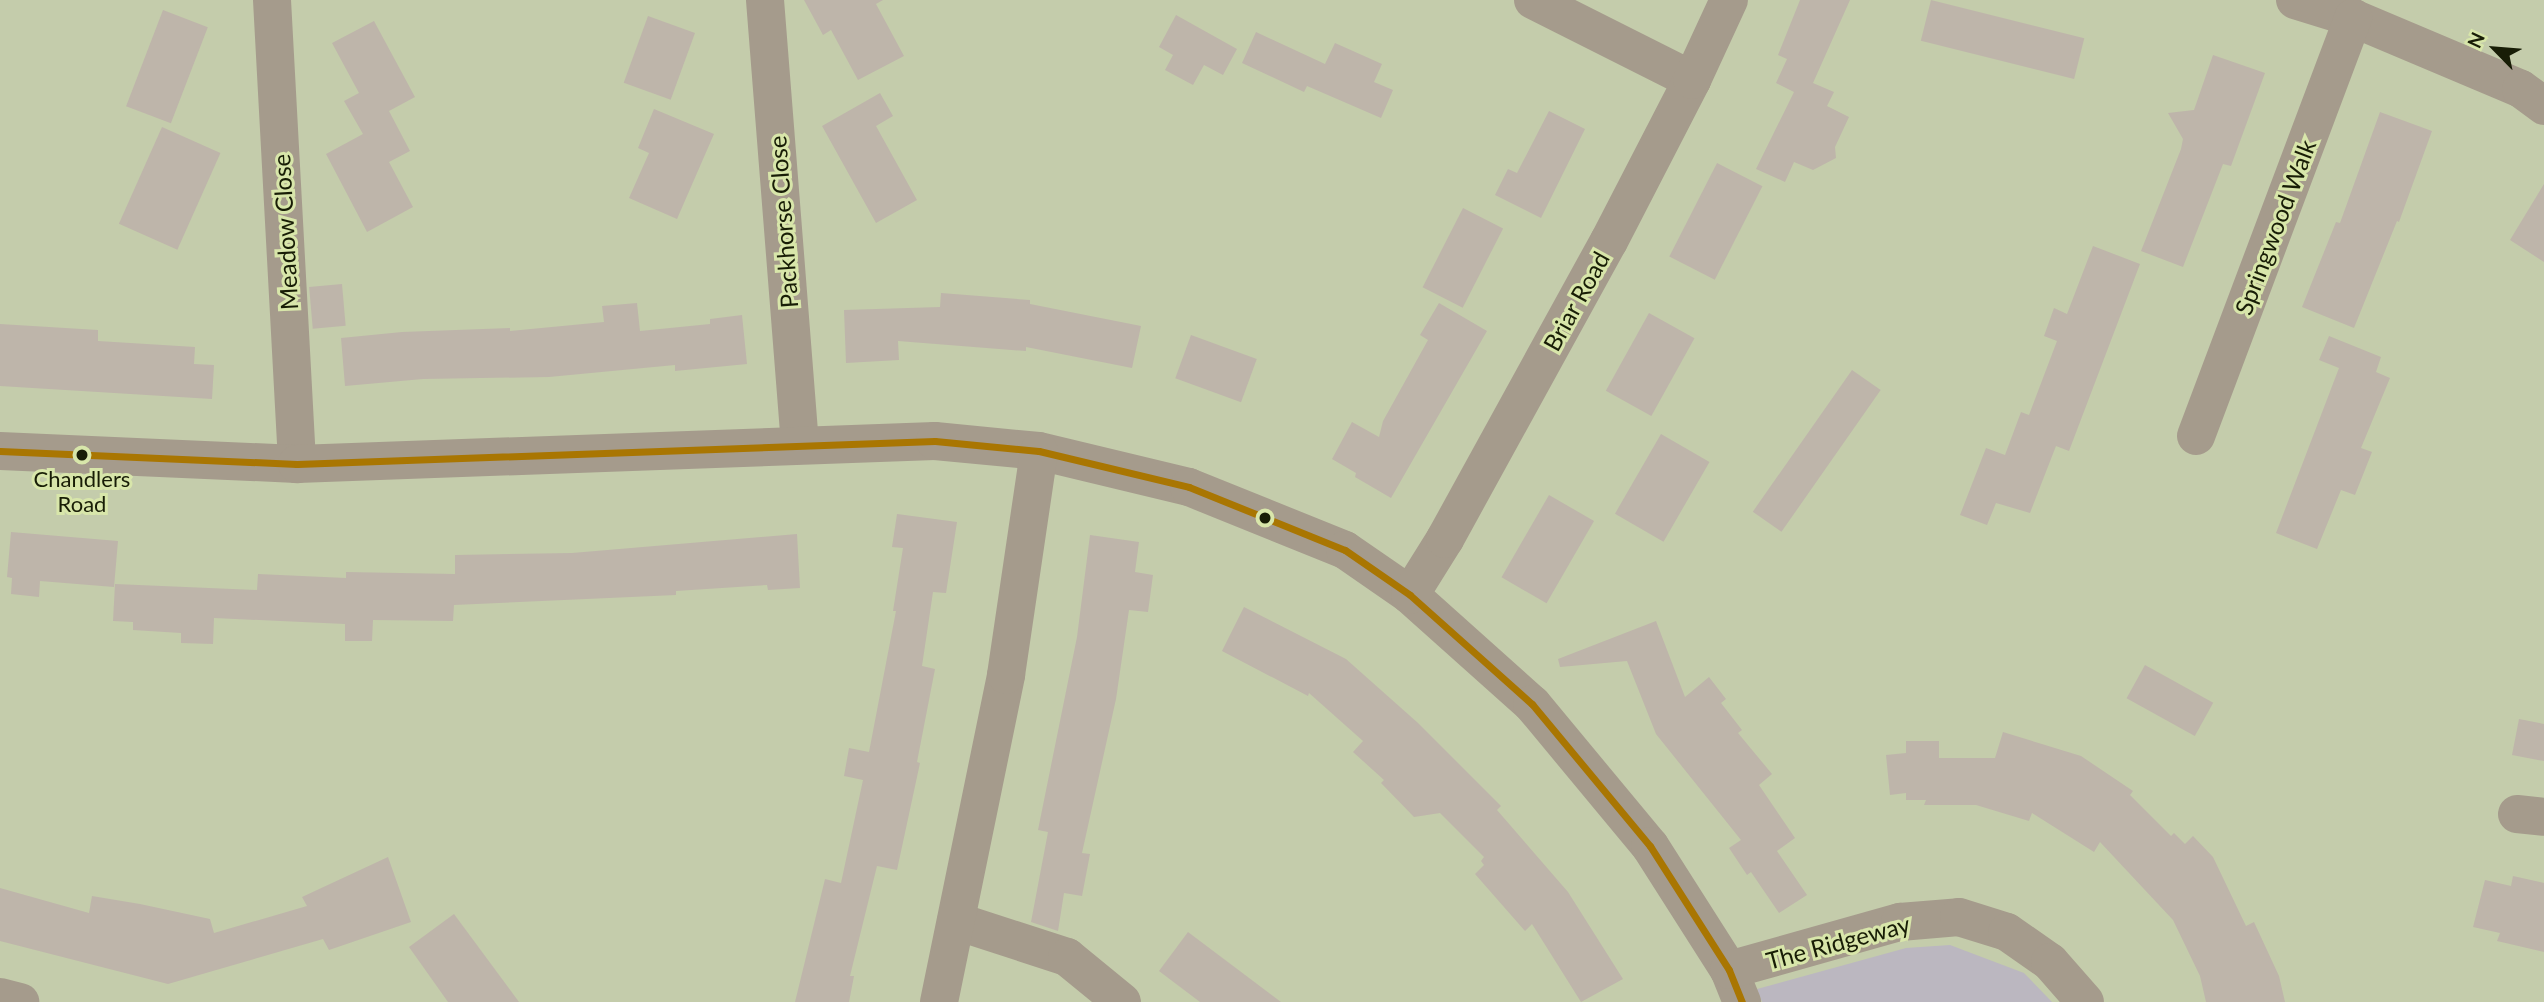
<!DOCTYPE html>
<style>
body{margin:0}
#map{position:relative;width:2544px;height:1002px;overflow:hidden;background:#c4ccab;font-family:Lato,sans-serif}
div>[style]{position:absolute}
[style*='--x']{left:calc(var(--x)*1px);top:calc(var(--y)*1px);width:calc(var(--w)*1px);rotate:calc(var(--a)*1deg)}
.green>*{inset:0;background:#bbb7c0}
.building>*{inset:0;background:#beb5aa;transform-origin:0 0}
.minor>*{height:38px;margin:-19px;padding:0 19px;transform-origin:19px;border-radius:19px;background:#a59b8c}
.bus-1>*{height:7px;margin:-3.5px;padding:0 3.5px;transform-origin:3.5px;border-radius:3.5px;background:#a97602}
.dots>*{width:19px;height:19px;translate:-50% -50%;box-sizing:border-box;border:4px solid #d8e6aa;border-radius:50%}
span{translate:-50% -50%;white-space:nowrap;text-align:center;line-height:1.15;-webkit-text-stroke:6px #d8e6aa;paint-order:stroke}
.bus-label{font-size:22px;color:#181d06}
.street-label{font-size:24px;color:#181d06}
.north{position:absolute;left:2460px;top:14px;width:70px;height:70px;-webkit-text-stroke:5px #d8e6aa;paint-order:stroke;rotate:295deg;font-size:19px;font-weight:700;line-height:28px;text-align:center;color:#181d06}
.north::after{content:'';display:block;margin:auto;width:24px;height:32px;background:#181d06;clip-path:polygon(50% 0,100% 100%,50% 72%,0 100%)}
</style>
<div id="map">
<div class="green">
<div style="clip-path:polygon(1950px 945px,2024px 973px,2052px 1002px,1762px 1002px,1757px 989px,1906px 948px)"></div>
</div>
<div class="building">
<div style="clip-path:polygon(804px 0,883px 0,876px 4px,904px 56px,858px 80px,831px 30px,823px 35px)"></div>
<div style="clip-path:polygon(1800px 0,1850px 0,1813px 83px,1834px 92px,1827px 106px,1849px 117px,1835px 147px,1836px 158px,1813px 170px,1794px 162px,1785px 182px,1756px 169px,1794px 92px,1776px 83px,1787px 59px,1778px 55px)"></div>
<div style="left:1931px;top:0;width:158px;height:42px;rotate:14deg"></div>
<div style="left:163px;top:10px;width:48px;height:103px;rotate:21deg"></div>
<div style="clip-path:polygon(1176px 15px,1237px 49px,1223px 75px,1204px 65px,1193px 85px,1165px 70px,1173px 55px,1159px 47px)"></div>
<div style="left:648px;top:16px;width:50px;height:71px;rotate:20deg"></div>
<div style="clip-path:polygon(374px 21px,415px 97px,389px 111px,410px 151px,389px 162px,413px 207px,367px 232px,326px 154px,363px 134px,344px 101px,359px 93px,332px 43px)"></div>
<div style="clip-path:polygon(1256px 32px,1325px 64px,1335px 43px,1382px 64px,1374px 82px,1393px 90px,1381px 118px,1307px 86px,1304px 92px,1242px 63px)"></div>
<div style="clip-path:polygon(2213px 55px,2265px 73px,2231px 166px,2223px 164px,2183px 267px,2141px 251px,2181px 149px,2183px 139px,2168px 113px,2194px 110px)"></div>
<div style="clip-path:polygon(880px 93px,893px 116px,876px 126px,917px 200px,876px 223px,822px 126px)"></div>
<div style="clip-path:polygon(654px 109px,714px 134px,677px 219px,629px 198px,649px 153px,638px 148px)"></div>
<div style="clip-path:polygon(1549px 111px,1585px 129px,1541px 218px,1495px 195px,1508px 169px,1517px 173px)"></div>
<div style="clip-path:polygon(2380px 112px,2432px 131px,2399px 222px,2397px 221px,2354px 328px,2302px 307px,2336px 222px,2340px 223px)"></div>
<div style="left:162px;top:127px;width:64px;height:106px;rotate:24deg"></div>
<div style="left:1717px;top:163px;width:51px;height:105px;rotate:27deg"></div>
<div style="clip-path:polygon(2544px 184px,2544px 262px,2510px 240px)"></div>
<div style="left:1463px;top:208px;width:45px;height:89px;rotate:27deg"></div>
<div style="clip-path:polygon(2093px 246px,2140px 264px,2069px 451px,2056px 446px,2030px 513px,1996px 503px,1987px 525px,1960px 515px,1986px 448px,2005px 455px,2021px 412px,2029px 415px,2057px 341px,2044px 336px,2054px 308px,2067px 314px)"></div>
<div style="left:342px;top:284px;width:42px;height:33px;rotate:85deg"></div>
<div style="clip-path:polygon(941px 293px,1030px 300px,1030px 304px,1141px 326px,1132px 368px,1026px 347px,1026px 351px,898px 341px,899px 360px,846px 363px,844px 310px,940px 307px)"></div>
<div style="clip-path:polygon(637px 303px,640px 331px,710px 324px,710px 319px,742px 315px,747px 364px,675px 371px,675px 365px,549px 377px,423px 379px,345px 386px,341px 338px,402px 332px,510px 328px,510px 331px,604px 322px,602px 306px)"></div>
<div style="clip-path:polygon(1439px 303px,1487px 331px,1391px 498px,1355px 477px,1356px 473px,1332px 459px,1352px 422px,1379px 437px,1383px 421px,1428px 340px,1420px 335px)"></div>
<div style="left:1649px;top:313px;width:52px;height:89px;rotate:29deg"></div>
<div style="clip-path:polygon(0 324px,98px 330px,98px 341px,195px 347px,194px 364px,214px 365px,212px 399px,0 386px)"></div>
<div style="left:1191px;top:335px;width:70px;height:46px;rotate:20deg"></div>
<div style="clip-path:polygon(2329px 336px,2381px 357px,2376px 372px,2390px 378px,2361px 448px,2372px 452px,2355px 495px,2341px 490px,2317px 549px,2276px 533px,2339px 368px,2319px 360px)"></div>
<div style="left:1852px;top:370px;width:35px;height:173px;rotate:35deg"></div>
<div style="left:1661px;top:434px;width:56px;height:92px;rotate:30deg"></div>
<div style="left:1549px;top:495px;width:52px;height:95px;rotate:30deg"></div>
<div style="clip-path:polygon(897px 514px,957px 522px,946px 593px,933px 592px,922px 666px,935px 669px,917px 762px,920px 763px,897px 870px,877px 866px,850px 976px,854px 976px,849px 1002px,795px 1002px,825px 879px,841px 883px,863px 780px,844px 776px,849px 748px,869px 752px,896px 611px,893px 611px,903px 548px,892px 547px)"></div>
<div style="clip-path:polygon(11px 532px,118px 541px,114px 587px,40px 581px,39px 597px,11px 594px,12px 578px,7px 577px)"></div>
<div style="clip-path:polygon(797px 534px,800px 588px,768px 590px,767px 585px,676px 591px,676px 595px,454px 605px,453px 621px,373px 620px,372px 641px,345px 641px,345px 624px,214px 618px,213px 644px,181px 643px,181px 633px,133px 630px,133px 622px,113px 621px,115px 584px,257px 590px,258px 574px,346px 578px,346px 572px,455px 574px,455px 555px,572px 553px)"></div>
<div style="clip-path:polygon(1090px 535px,1139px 542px,1135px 572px,1153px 575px,1148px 612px,1129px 610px,1116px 699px,1082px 853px,1090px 854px,1082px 896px,1064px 893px,1058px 931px,1031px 922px,1048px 832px,1038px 830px,1077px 637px)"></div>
<div style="clip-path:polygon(1244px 607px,1346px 659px,1418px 723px,1501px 806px,1497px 810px,1568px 892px,1623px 979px,1581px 1002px,1532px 924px,1525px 931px,1475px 874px,1484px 865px,1481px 861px,1484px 857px,1440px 813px,1414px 817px,1381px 783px,1384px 780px,1353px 752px,1363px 741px,1309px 693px,1308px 696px,1222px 651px)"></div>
<div style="clip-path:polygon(1656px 621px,1685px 697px,1709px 677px,1726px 699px,1721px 703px,1742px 730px,1738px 733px,1772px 774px,1759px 785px,1795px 838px,1777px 851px,1807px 895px,1779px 913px,1751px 872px,1747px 875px,1729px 848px,1741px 840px,1656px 734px,1627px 661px,1560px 667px,1558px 659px)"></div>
<div style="left:2145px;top:665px;width:78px;height:38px;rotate:29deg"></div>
<div style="clip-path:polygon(2519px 719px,2544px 724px,2544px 761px,2512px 755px)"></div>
<div style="clip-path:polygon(2003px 732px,2081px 756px,2133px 791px,2130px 795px,2171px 836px,2174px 833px,2185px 844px,2193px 836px,2213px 857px,2246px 926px,2254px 922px,2279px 976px,2285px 1002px,2206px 1002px,2200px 976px,2173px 920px,2100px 842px,2094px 852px,2032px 813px,2029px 821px,1976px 805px,1924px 805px,1926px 800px,1906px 800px,1906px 793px,1890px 795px,1886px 755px,1906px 753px,1906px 741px,1939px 741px,1939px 758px,1995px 758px)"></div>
<div style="clip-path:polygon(388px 857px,411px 922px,329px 950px,323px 939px,168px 984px,0 941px,0 888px,89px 913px,92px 896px,140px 904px,210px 919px,214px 933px,307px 906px,302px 897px)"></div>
<div style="clip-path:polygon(2513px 876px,2544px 883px,2544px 952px,2497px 941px,2500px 933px,2473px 927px,2485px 880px,2511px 886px)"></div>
<div style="clip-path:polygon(454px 914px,519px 1002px,448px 1002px,409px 947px)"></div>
<div style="clip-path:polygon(1188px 932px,1281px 1002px,1200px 1002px,1159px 971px)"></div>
</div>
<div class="minor">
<div style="--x:272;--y:0;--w:465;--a:86.9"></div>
<div style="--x:765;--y:0;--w:445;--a:85.5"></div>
<div style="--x:1533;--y:0;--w:178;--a:26.7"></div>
<div style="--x:2295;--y:0;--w:61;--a:17.2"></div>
<div style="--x:2353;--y:18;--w:182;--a:22.9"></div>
<div style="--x:2521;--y:89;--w:29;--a:36"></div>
<div style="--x:2196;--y:436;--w:447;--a:-69.4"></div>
<div style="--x:0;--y:451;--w:297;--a:2.5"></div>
<div style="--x:297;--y:464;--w:638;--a:-2.06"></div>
<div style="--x:935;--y:441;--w:104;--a:5.5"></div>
<div style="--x:1039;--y:451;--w:154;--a:13.5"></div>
<div style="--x:1189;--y:487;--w:168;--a:22"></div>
<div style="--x:1345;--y:550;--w:79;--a:34.7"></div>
<div style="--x:1410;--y:595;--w:164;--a:41.8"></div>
<div style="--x:1532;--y:704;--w:185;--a:50.3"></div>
<div style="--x:1650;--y:846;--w:147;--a:57.5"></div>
<div style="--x:1729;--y:970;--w:35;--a:68"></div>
<div style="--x:1410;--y:595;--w:66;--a:-58"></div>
<div style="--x:1445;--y:539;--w:340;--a:-61.2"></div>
<div style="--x:1609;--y:241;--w:181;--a:-62.7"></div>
<div style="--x:1692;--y:80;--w:88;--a:-65.2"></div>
<div style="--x:2517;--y:814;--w:27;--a:6"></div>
<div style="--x:956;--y:921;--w:117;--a:18"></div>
<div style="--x:1067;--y:957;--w:71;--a:39.3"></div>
<div style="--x:1729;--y:970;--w:178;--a:-15.7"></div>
<div style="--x:1900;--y:922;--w:59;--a:-4.8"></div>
<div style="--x:1959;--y:917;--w:50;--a:17.4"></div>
<div style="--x:2007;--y:932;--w:52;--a:34.9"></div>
<div style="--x:2050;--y:962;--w:53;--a:48.8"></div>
<div style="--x:0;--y:997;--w:21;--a:14"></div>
<div style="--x:939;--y:1002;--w:334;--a:-78.4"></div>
<div style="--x:1006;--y:675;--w:226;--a:-81.6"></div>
</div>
<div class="bus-1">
<div style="--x:0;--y:451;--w:297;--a:2.5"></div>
<div style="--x:297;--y:464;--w:638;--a:-2.06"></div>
<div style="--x:935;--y:441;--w:104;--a:5.5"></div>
<div style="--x:1039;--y:451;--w:154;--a:13.5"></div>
<div style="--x:1189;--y:487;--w:168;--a:22"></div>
<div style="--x:1345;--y:550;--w:79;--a:34.7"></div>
<div style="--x:1410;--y:595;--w:164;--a:41.8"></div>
<div style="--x:1532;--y:704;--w:185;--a:50.3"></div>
<div style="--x:1650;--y:846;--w:147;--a:57.5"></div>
<div style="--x:1729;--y:970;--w:35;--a:68"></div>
</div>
<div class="dots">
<div style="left:82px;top:455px;background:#181d06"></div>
<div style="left:1265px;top:518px;background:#181d06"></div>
</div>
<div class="bus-label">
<span style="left:82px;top:491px">Chandlers<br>Road</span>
</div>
<div class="street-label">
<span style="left:783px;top:222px;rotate:-94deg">Packhorse Close</span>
<span style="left:2275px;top:227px;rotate:-69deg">Springwood Walk</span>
<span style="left:285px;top:232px;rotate:-93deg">Meadow Close</span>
<span style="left:1576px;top:301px;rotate:-61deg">Briar Road</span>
<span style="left:1838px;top:942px;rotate:-15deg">The Ridgeway</span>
</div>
<div class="north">N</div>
</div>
